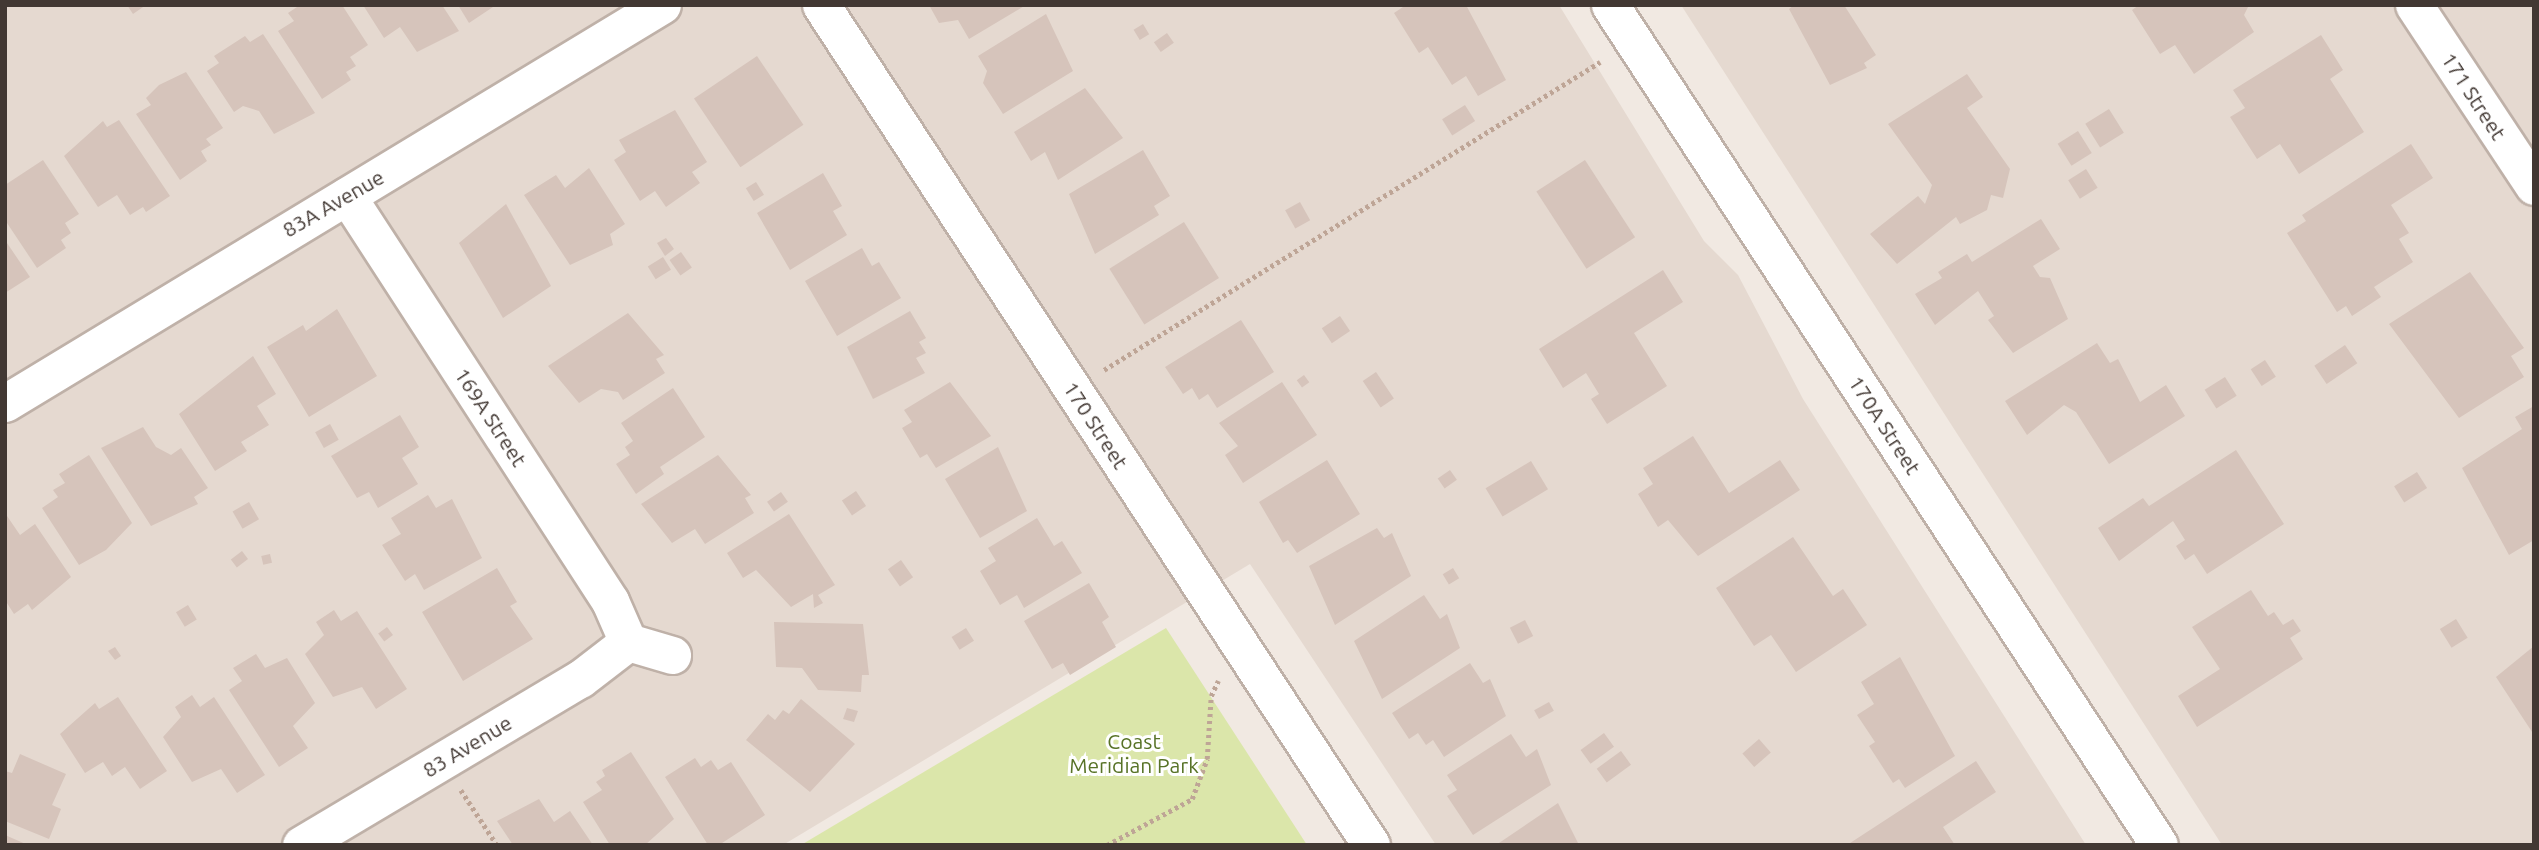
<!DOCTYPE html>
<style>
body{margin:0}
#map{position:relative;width:2539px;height:850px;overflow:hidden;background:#f1e9e2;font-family:Ubuntu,sans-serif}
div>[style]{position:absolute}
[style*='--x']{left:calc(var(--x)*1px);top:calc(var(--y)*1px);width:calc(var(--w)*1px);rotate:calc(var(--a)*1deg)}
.residential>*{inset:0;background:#e5d9d0}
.green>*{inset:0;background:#dbe6aa}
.building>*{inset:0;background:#d6c4bb;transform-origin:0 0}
.path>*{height:4.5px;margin-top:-2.25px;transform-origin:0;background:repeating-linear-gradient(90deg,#bea596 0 3.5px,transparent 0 7px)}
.roads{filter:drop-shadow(2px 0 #bfb1a8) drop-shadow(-2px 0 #bfb1a8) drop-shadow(0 2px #bfb1a8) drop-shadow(0 -2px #bfb1a8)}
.minor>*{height:37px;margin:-18.5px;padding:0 18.5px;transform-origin:18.5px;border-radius:18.5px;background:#fff}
span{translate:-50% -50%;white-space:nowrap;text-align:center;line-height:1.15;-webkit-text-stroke:6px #fff;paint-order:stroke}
.street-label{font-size:21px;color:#423833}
.park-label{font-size:21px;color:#587327}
.frame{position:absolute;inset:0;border:7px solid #423833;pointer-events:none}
</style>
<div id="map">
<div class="residential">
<div style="clip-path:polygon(5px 5px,1559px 5px,1704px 241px,1738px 275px,1803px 399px,2086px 845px,1436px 845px,1250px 564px,783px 845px,5px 845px)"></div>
<div style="clip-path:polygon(1681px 5px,2534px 5px,2534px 845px,2222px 845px)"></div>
</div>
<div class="green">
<div style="clip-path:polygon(1166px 628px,1307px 845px,801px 845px)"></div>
</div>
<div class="building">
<div style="clip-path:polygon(127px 5px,146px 5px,133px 14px)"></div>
<div style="clip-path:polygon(300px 5px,342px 5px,368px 45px,350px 57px,356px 66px,346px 72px,351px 80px,322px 99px,278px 31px,294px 21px,288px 13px)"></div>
<div style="clip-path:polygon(363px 5px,442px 5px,459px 31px,417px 52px,400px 27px,384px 38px)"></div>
<div style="clip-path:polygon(458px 5px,496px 5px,469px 23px)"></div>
<div style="clip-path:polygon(929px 5px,1026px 5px,969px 39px,958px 20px,939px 23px)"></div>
<div style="clip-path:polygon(1406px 5px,1466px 5px,1506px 80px,1478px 96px,1466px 76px,1452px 85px,1428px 47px,1419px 53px,1394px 13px)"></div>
<div style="clip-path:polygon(1794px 5px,1844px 5px,1876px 55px,1864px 63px,1867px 68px,1830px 85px,1789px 9px)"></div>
<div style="clip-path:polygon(2139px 5px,2249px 5px,2244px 15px,2254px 32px,2194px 74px,2175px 45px,2160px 54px,2132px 10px)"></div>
<div style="clip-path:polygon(1046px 14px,1073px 71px,1003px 114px,983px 83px,987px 71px,978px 56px)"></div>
<div style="left:1143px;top:24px;width:12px;height:11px;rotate:59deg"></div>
<div style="left:1167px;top:33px;width:12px;height:16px;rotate:55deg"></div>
<div style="clip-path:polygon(263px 34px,315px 113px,274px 134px,259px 111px,243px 106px,234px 112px,207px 71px,219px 63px,214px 56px,245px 36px,250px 42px)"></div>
<div style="clip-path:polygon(2321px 35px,2343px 70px,2330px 79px,2364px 132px,2299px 174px,2280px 144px,2257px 159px,2230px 117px,2245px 108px,2233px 90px)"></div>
<div style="left:757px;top:56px;width:83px;height:76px;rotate:56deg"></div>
<div style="clip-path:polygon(186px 72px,223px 128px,206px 139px,211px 145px,201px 151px,207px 161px,180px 180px,136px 114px,151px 105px,146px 98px,159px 85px)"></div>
<div style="clip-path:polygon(1967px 74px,1983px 97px,1967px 108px,2010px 169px,2003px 198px,1991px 195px,1987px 210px,1960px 224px,1956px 217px,1897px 264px,1870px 234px,1918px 196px,1925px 204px,1932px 185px,1888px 124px)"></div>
<div style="clip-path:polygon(1085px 88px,1123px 138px,1058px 180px,1045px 152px,1031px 161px,1014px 132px)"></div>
<div style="left:1465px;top:105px;width:19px;height:27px;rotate:58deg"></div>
<div style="left:2109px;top:109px;width:28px;height:28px;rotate:58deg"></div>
<div style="clip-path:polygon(675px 110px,707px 162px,692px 172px,700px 183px,666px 207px,655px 191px,640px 201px,614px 160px,626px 152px,619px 140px)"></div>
<div style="clip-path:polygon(119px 120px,170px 196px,146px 212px,143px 207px,130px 215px,117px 195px,98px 207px,64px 156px,103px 121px,107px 127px)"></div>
<div style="left:2078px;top:131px;width:26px;height:24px;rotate:58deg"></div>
<div style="clip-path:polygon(2411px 144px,2433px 178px,2391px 205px,2409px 233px,2399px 239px,2413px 262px,2374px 287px,2381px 297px,2352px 316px,2346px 306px,2337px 312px,2287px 233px,2306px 221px,2302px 215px)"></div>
<div style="clip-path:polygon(1143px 150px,1170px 196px,1154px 206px,1159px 215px,1095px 254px,1069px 194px)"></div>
<div style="clip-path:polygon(43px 160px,79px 214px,65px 223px,71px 233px,61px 240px,66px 248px,37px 268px,5px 220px,5px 185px)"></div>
<div style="left:1585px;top:160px;width:92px;height:58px;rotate:57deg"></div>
<div style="clip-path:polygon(589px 168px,625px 224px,610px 234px,613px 245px,570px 265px,524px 195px,556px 175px,565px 188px)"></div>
<div style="left:2086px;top:169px;width:22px;height:21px;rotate:58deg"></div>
<div style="clip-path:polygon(823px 173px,842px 206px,833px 211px,847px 235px,790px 270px,757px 213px)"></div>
<div style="left:756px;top:182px;width:15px;height:12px;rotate:58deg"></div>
<div style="left:1300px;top:202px;width:21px;height:17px;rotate:61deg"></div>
<div style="clip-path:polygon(506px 204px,551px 286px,503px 318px,459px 243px)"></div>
<div style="clip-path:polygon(2041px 219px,2060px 249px,2033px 266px,2040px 277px,2050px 278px,2068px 319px,2013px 353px,1988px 320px,1994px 316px,1978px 291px,1935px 325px,1915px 294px,1942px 278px,1938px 272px,1967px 254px,1972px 262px)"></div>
<div style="left:1184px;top:222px;width:66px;height:88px;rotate:58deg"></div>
<div style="clip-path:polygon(666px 238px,674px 249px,665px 256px,657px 243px)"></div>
<div style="clip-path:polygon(5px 240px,30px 277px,5px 293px)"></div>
<div style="clip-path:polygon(862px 248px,872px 266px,879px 262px,901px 298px,837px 336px,805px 281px)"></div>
<div style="left:681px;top:252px;width:19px;height:14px;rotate:55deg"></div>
<div style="left:663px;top:257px;width:15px;height:18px;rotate:58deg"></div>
<div style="clip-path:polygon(1663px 270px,1683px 302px,1634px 333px,1667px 386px,1607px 424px,1591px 399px,1599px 394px,1586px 373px,1563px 388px,1539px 349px)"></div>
<div style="clip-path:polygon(2470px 272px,2524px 348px,2511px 356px,2524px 377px,2459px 418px,2389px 324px)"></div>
<div style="clip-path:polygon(337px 309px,377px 376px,309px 417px,267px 347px,303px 325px,306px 331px)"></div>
<div style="clip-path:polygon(910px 311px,926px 338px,919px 342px,926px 353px,916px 358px,925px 373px,873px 399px,847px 347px)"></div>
<div style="clip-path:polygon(628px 313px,664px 355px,656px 359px,665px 373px,623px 400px,618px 392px,601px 389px,579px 403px,548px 366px)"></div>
<div style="left:1340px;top:316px;width:18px;height:22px;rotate:56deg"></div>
<div style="clip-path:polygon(1241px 320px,1274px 372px,1217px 408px,1208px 394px,1199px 400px,1192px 388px,1183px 394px,1165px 367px)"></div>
<div style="clip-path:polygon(2097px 343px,2110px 363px,2118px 359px,2140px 402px,2166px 385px,2185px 416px,2109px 464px,2076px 412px,2064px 405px,2027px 435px,2005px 401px)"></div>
<div style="left:2345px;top:345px;width:22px;height:37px;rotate:56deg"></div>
<div style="clip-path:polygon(253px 356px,276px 394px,257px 406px,269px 425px,241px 442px,247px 451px,215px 471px,179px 414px)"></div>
<div style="left:2265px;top:360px;width:20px;height:17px;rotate:57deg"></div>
<div style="left:1376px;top:372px;width:32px;height:16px;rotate:56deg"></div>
<div style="left:1304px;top:375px;width:9px;height:9px;rotate:54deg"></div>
<div style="left:2225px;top:377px;width:22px;height:24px;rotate:58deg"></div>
<div style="clip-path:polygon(950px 382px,991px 436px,936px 468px,927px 454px,920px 458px,902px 428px,912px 422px,904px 410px)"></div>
<div style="clip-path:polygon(1282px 382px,1317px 435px,1243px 483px,1225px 455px,1238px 446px,1219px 423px)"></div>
<div style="clip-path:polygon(673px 388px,705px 437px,660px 467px,664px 474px,636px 494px,616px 464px,630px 455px,625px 447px,633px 441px,621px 423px)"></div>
<div style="clip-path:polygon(2534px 406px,2534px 540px,2509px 555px,2462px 468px,2522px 429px,2515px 417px)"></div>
<div style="clip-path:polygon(400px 415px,419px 447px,402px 458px,418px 484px,378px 508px,369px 492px,357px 498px,331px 456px)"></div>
<div style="left:330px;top:424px;width:18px;height:17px;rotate:61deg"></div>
<div style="clip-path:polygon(143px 427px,156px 447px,171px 455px,181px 448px,208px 488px,194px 497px,198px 504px,151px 526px,101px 448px)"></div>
<div style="clip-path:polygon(1693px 436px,1729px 493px,1780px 460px,1800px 490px,1698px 556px,1668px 520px,1658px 527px,1638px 494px,1653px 484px,1643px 468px)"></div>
<div style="clip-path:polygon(998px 447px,1027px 511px,980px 538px,945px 479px)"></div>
<div style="clip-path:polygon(2236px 450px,2284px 524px,2207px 574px,2194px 554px,2185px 560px,2176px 546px,2185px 540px,2173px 521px,2119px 561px,2098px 528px,2143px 498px,2149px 506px)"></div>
<div style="clip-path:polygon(89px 455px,132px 523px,106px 550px,79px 565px,42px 508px,58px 497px,53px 490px,65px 483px,59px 474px)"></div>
<div style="clip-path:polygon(718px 455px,751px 495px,745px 498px,754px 513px,705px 544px,695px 529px,672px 543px,641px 504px)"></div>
<div style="clip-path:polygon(1327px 460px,1360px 514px,1297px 553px,1288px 540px,1283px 543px,1259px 502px)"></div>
<div style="left:1531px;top:461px;width:33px;height:53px;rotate:59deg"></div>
<div style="left:1450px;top:470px;width:12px;height:15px;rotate:55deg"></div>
<div style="left:2417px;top:472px;width:19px;height:27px;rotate:58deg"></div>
<div style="left:856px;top:491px;width:18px;height:17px;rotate:56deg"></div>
<div style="left:781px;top:492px;width:12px;height:17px;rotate:55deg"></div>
<div style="clip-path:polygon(428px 495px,436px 508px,452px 499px,482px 558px,424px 590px,415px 574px,405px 581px,382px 545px,401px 534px,391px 518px)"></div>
<div style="left:249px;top:502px;width:20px;height:19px;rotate:60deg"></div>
<div style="clip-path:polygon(5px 513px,20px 535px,35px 524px,71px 577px,32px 610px,28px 604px,14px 614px,5px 600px)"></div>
<div style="clip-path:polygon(789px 514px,835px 585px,818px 595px,823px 603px,814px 608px,813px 594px,791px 607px,756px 570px,743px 578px,727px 553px)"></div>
<div style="clip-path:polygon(1037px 518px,1054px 546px,1062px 541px,1082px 573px,1024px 608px,1017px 595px,1000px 605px,980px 571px,996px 561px,988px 548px)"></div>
<div style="clip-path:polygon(1377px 528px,1384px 538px,1392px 533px,1411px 576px,1335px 625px,1309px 566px)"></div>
<div style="clip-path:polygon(1793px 537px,1833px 596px,1843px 589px,1867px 625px,1796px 672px,1771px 635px,1754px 646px,1716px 588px)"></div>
<div style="left:242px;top:551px;width:10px;height:14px;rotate:53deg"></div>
<div style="left:270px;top:554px;width:9px;height:9px;rotate:77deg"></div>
<div style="left:901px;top:560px;width:21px;height:16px;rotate:55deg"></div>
<div style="clip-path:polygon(497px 568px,517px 602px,510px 606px,533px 639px,463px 681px,422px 612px)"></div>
<div style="left:1453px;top:568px;width:12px;height:12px;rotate:59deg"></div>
<div style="clip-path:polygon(1089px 583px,1109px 617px,1102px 622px,1116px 647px,1070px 675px,1063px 663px,1052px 669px,1024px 621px)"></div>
<div style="clip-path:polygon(2251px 590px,2268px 616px,2274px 612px,2283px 625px,2293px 619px,2301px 631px,2290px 638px,2303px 659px,2197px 727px,2178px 696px,2220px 669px,2192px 627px)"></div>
<div style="clip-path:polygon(1424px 595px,1440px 619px,1447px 614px,1460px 648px,1382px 699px,1354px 641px)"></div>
<div style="left:188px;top:605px;width:17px;height:14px;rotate:59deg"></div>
<div style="clip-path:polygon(334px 610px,341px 621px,357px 611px,407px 689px,376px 709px,362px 687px,333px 697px,305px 654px,324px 635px,316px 622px)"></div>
<div style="left:2456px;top:619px;width:22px;height:19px;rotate:58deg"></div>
<div style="left:1525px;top:620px;width:18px;height:17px;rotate:63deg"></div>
<div style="clip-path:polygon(774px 622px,863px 624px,869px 675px,862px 675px,861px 692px,818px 690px,802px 668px,776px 667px)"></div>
<div style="left:387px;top:627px;width:10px;height:11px;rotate:53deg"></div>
<div style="left:966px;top:628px;width:15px;height:17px;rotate:58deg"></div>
<div style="clip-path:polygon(2534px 646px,2534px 735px,2496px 677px)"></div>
<div style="clip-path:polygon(115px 647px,121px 656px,115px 660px,108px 651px)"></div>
<div style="clip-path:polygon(256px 654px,265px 668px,287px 658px,315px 703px,293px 726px,308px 748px,279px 767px,229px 690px,242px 681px,233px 668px)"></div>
<div style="clip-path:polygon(1900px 657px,1955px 756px,1905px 788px,1899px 779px,1893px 783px,1869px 746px,1875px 742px,1857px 715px,1874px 704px,1861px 682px)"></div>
<div style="clip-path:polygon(1470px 663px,1483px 683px,1490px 679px,1506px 716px,1444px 757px,1433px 740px,1426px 745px,1418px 733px,1409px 739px,1392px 713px)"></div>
<div style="clip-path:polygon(192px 695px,200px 707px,214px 697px,265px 775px,237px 793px,221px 769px,192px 782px,163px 737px,181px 717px,175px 707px)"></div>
<div style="clip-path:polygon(118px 697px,167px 771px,140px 789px,125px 767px,112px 776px,103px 762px,85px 773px,60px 734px,95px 703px,99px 709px)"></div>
<div style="clip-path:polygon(801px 699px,855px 744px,810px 792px,746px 740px,768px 714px,775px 720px,783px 710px,789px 714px)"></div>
<div style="left:1549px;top:702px;width:10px;height:17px;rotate:61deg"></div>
<div style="clip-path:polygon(847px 708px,858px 711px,854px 722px,843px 719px)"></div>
<div style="left:1604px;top:733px;width:17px;height:29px;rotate:54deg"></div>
<div style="clip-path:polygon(1511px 734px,1526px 757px,1537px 749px,1551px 785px,1473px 835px,1447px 796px,1457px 790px,1447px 775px)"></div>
<div style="left:1759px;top:739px;width:18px;height:22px;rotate:49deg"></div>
<div style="left:1621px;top:751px;width:17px;height:30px;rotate:54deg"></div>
<div style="clip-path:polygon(631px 752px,674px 819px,645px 845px,610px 845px,583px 802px,602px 790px,596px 782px,605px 776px,602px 770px)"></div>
<div style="clip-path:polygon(20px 754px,66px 774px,52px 805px,61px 809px,49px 839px,5px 821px,5px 771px,12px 773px)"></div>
<div style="clip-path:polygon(695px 758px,701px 767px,711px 760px,718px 770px,731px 762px,765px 815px,719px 845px,708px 845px,665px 777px)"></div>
<div style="clip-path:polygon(1976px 761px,1996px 792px,1943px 827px,1955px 845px,1847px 845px)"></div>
<div style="clip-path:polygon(539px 799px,554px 822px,570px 811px,593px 845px,513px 845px,497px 821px)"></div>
<div style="clip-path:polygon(1558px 803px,1579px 845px,1496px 845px)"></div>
<div style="clip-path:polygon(5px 835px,28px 845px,5px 845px)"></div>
</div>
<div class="path">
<div style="--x:1104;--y:370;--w:584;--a:-31.84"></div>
<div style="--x:461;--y:790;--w:66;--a:56.8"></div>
<div style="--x:1107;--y:845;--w:97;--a:-28.4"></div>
<div style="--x:1192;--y:799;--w:43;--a:-69.4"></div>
<div style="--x:1207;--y:759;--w:63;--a:-86.4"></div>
<div style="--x:1211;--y:696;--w:17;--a:-65"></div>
</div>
<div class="roads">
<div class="minor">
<div style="--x:821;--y:5;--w:1004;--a:56.78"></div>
<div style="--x:1610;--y:5;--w:1003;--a:56.83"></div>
<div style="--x:2414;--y:5;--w:217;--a:56.5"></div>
<div style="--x:347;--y:196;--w:483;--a:57"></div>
<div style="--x:610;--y:601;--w:45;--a:66.3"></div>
<div style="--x:5;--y:403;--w:768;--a:-31.21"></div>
<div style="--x:628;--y:642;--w:46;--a:16.5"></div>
<div style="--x:301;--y:845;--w:325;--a:-30.8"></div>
<div style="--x:580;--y:679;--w:61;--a:-37.6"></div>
</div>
</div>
<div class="street-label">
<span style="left:2474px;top:96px;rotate:57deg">171 Street</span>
<span style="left:333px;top:203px;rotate:-30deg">83A Avenue</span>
<span style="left:491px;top:417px;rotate:57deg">169A Street</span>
<span style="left:1096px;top:425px;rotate:57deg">170 Street</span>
<span style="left:1885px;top:425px;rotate:57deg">170A Street</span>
<span style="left:467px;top:746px;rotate:-31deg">83 Avenue</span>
</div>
<div class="park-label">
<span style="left:1134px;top:753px">Coast<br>Meridian Park</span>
</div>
<div class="frame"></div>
</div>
